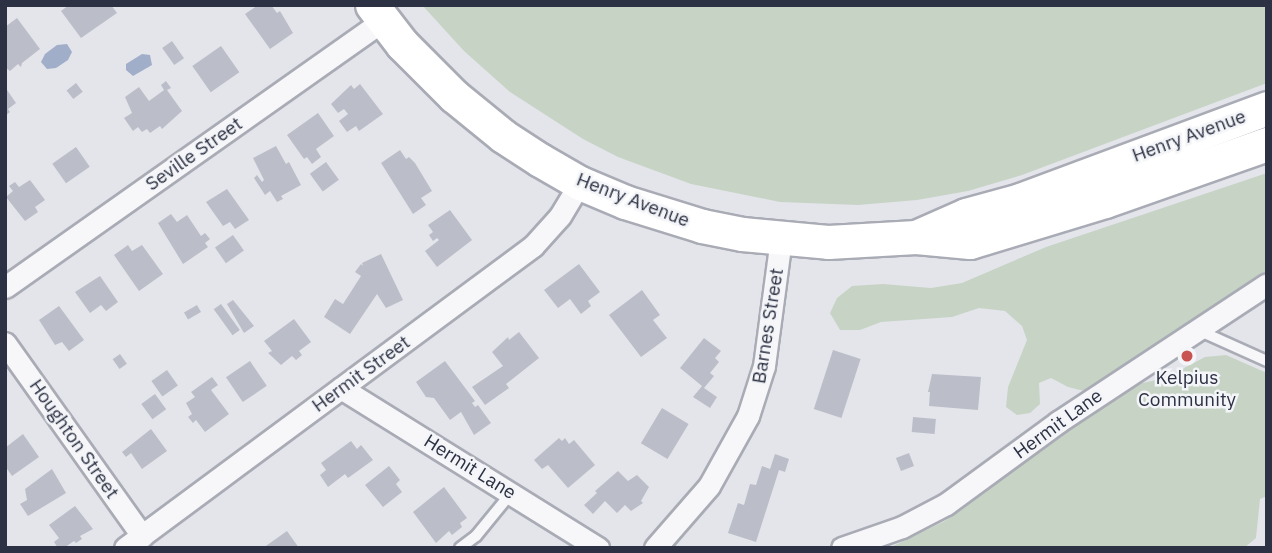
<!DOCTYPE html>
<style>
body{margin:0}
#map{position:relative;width:1272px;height:553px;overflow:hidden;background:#e4e5eb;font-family:"IBM Plex Sans",sans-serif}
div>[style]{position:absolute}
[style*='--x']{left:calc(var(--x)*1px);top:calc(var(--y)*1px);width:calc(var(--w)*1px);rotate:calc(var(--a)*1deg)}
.green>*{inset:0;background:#c7d4c5}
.water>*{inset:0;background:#a1aec9}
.building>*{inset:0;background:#bbbec8;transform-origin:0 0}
.roads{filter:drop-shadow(2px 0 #a9abb5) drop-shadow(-2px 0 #a9abb5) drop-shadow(0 2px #a9abb5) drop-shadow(0 -2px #a9abb5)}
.lane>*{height:10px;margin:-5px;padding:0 5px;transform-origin:5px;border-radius:5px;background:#f7f7f9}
.street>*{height:21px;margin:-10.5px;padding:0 10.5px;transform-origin:10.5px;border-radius:10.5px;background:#f7f7f9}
.primary>*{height:33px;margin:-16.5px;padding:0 16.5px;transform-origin:16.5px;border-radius:16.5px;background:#fff}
.dots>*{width:19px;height:19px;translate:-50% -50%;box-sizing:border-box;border:4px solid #f4f5f8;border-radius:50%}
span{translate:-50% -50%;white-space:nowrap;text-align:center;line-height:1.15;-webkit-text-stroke:5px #f4f5f8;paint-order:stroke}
.street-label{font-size:19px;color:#2c3143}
.poi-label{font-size:19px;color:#2c3143}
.frame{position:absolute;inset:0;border:7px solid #2c3143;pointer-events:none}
</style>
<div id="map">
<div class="green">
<div style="clip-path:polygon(422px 5px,1267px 5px,1267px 83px,1022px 175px,968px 191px,917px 200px,858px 205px,780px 202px,691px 184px,618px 157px,583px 139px,510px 92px,464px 51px)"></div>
<div style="clip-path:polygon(1267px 173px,1267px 270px,1156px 349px,1084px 391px,1068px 387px,1051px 378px,1039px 383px,1040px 404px,1030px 413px,1017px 415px,1006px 407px,1008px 387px,1027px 340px,1022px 326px,1005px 311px,979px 308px,952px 317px,881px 322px,860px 330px,840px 330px,830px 313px,837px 298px,852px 286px,883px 284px,931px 288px,962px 283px,1046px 247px)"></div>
<div style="clip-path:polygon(1226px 355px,1267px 373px,1267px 496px,1260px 499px,1256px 538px,1244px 548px,889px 548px,945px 521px,1039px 449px,1134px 385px,1165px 378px,1205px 357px)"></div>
</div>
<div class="water">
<div style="clip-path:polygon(67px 44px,72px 52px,68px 60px,56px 68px,47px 69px,41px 62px,45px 54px,57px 45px)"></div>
<div style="clip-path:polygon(142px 54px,150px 55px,152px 65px,133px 76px,126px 70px,126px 64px)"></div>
</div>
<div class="building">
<div style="clip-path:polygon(69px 5px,111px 5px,117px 13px,81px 38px,61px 11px)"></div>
<div style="clip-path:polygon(258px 5px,271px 5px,277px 13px,280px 11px,293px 33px,270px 49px,245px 14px)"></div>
<div style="clip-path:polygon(17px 18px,40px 49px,22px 63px,21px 67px,18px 64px,10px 71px,5px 67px,5px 27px)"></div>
<div style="left:172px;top:41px;width:21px;height:12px;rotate:55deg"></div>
<div style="left:221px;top:46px;width:32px;height:35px;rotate:55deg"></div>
<div style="clip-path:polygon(166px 81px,171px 88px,167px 90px,182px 111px,162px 129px,160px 126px,150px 133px,147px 129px,142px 132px,138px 127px,133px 131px,124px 118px,132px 113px,125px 97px,139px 87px,149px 101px,164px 90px,161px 85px)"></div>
<div style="left:76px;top:83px;width:11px;height:12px;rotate:52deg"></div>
<div style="clip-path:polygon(360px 84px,383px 114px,359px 131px,356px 126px,347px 132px,339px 121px,348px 114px,344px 109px,338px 113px,331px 104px,351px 85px,354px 89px)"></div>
<div style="clip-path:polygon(5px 87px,16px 103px,8px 109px,10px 112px,5px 116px)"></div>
<div style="clip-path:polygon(318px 113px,334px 136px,316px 149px,321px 157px,312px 164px,307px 157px,304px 159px,287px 135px)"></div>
<div style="clip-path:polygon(276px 146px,286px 164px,289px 162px,301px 185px,281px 196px,283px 199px,277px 202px,270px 191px,265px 195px,254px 178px,257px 175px,262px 182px,264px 180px,253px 158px)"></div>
<div style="left:76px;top:147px;width:24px;height:29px;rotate:55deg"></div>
<div style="clip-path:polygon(400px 150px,406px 159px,409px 157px,415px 163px,432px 191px,421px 198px,426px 205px,413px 214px,381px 163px)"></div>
<div style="left:326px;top:162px;width:22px;height:20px;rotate:54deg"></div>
<div style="clip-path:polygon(30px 180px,45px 200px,35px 207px,38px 212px,25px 221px,6px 197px,13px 191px,9px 186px,15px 182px,19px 187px)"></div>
<div style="clip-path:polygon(227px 189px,249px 220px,235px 229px,230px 222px,223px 226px,206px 202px)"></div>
<div style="clip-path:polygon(450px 210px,472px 240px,437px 267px,425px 251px,439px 240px,437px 238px,433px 241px,429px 235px,433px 232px,428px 225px)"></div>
<div style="clip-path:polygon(171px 214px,177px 222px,187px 215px,201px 236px,205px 233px,210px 239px,205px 243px,208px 247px,183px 264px,158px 223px)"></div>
<div style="left:233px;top:235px;width:19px;height:22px;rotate:55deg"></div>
<div style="clip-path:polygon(128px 245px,132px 251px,142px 245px,163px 274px,139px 291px,114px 255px)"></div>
<div style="clip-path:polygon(381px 254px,403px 300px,386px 308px,377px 294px,350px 334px,324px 317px,335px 299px,343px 304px,361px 276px,355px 272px,361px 264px,363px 266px,362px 263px)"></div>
<div style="clip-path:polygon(579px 264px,600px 292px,588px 301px,591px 306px,581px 314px,570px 299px,558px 308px,544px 290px)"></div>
<div style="clip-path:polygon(100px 276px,118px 302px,106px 311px,101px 305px,90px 313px,75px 292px)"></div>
<div style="clip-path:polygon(642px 290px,660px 315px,653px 320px,667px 338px,641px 357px,609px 315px)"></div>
<div style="clip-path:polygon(233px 300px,254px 326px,244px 333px,227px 304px)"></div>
<div style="left:221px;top:304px;width:32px;height:9px;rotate:54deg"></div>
<div style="left:197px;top:305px;width:8px;height:15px;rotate:60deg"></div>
<div style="clip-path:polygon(59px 306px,84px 340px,69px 351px,62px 342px,55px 345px,39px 320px)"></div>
<div style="clip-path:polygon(294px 319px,311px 342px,299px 351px,302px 355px,296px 360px,292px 356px,281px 365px,268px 353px,272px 351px,264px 341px)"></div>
<div style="clip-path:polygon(519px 332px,539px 358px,506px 384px,509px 388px,485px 405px,472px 387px,503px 366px,492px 352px,508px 337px,509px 340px)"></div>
<div style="clip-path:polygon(704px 338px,721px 351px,715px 358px,719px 362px,710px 373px,714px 376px,704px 388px,717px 397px,710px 408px,693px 397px,702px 386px,680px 368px)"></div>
<div style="left:833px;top:350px;width:29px;height:62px;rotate:18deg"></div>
<div style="left:120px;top:354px;width:12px;height:9px;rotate:55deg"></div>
<div style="left:250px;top:361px;width:30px;height:29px;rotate:56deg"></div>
<div style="clip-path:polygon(445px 361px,475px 401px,472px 403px,475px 407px,478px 405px,491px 423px,474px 435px,461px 412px,450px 420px,434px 398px,426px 397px,416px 382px)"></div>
<div style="left:167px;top:370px;width:19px;height:19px;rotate:55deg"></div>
<div style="clip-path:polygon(932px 374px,981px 377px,978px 410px,929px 406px,930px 392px,928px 392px)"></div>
<div style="clip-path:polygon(212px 377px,218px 385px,211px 390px,229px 414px,205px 432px,196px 420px,193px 423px,188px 417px,192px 414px,186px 403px,195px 397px,191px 392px)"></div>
<div style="left:155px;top:394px;width:19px;height:17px;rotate:54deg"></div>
<div style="left:662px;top:408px;width:31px;height:41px;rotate:31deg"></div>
<div style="left:913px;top:417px;width:23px;height:15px;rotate:5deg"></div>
<div style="clip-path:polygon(151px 429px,167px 451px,142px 469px,131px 453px,126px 457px,122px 452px)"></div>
<div style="clip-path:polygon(23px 434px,39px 457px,12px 476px,5px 466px,5px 448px)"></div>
<div style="clip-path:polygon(559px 438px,562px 441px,565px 438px,569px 444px,574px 440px,595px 465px,568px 488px,548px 465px,542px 469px,534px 460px)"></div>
<div style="clip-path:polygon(351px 441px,357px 449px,361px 445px,373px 460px,348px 478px,345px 474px,328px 487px,320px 475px,326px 470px,321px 463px)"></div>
<div style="left:909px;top:453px;width:14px;height:14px;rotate:69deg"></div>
<div style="clip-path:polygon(775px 454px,789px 459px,785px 472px,779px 470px,756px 542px,728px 533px,738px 503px,744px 505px,750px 484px,756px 485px,762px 466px,770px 469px)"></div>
<div style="clip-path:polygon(389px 466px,400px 480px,396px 484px,402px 492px,383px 507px,365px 485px)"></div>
<div style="clip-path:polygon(52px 469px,66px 493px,28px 516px,20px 504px,27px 500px,25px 489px)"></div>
<div style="clip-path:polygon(618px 471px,628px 481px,637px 475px,649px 487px,641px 501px,643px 503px,631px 511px,625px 505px,617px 513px,605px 501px,593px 514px,584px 505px,597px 493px,595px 491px)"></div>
<div style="clip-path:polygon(444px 487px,467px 518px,460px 523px,462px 527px,452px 535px,449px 531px,436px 543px,413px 512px)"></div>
<div style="clip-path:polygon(75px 506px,93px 529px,80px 536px,82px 539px,76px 543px,74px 541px,64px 548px,58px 548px,54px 542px,59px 538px,49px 525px)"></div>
<div style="clip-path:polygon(287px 531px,299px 548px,263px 548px)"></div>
</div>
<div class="roads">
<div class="lane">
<div style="--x:1198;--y:330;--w:76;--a:24.2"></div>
<div style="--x:460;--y:548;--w:20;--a:-37"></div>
<div style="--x:476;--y:536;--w:57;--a:-50.7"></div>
</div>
<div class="street">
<div style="--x:5;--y:287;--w:463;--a:-35.2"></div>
<div style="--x:5;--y:343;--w:237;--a:54.6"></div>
<div style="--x:341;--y:388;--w:303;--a:31.9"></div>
<div style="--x:125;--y:548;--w:508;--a:-36.51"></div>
<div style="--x:533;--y:246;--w:40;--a:-48"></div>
<div style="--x:560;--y:216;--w:39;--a:-59"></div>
<div style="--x:655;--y:548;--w:82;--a:-48.9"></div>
<div style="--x:709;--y:486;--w:80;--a:-60.9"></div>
<div style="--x:748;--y:416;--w:52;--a:-72.3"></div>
<div style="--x:764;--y:366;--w:128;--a:-82.4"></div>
<div style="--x:842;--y:548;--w:64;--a:-19.3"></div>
<div style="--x:902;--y:527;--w:50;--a:-27.6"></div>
<div style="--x:946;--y:504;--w:139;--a:-36.2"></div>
<div style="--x:1058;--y:422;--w:250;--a:-33.4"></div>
</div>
<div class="primary">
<div style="--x:372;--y:5;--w:49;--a:52.4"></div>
<div style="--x:402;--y:44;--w:74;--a:45"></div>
<div style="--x:454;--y:96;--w:63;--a:39.2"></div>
<div style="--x:503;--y:136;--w:44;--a:33"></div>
<div style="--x:540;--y:160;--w:46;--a:29.9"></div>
<div style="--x:580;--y:183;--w:49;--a:22.9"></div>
<div style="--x:625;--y:202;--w:81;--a:17.3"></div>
<div style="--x:702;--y:226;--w:41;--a:11.3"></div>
<div style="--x:742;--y:234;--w:86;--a:5.3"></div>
<div style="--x:828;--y:242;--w:88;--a:-3.3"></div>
<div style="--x:916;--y:237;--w:54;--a:5.3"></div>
<div style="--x:970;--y:242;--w:141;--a:-16.9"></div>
<div style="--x:1105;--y:201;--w:172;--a:-19.4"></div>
<div style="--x:918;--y:236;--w:52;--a:-23.6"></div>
<div style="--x:966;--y:215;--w:56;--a:-15.5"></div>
<div style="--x:1020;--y:200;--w:264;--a:-20.4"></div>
</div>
</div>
<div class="dots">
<div style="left:1187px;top:356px;background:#c85351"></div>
</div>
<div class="street-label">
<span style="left:1189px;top:136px;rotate:-20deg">Henry Avenue</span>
<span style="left:194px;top:154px;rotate:-35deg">Seville Street</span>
<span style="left:633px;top:200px;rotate:21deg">Henry Avenue</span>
<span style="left:768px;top:326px;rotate:-81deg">Barnes Street</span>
<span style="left:361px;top:374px;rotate:-36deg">Hermit Street</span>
<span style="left:1058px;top:424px;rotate:-36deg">Hermit Lane</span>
<span style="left:74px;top:439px;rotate:55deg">Houghton Street</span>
<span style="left:470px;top:467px;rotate:32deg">Hermit Lane</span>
</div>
<div class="poi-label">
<span style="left:1187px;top:389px">Kelpius<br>Community</span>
</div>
<div class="frame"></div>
</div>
